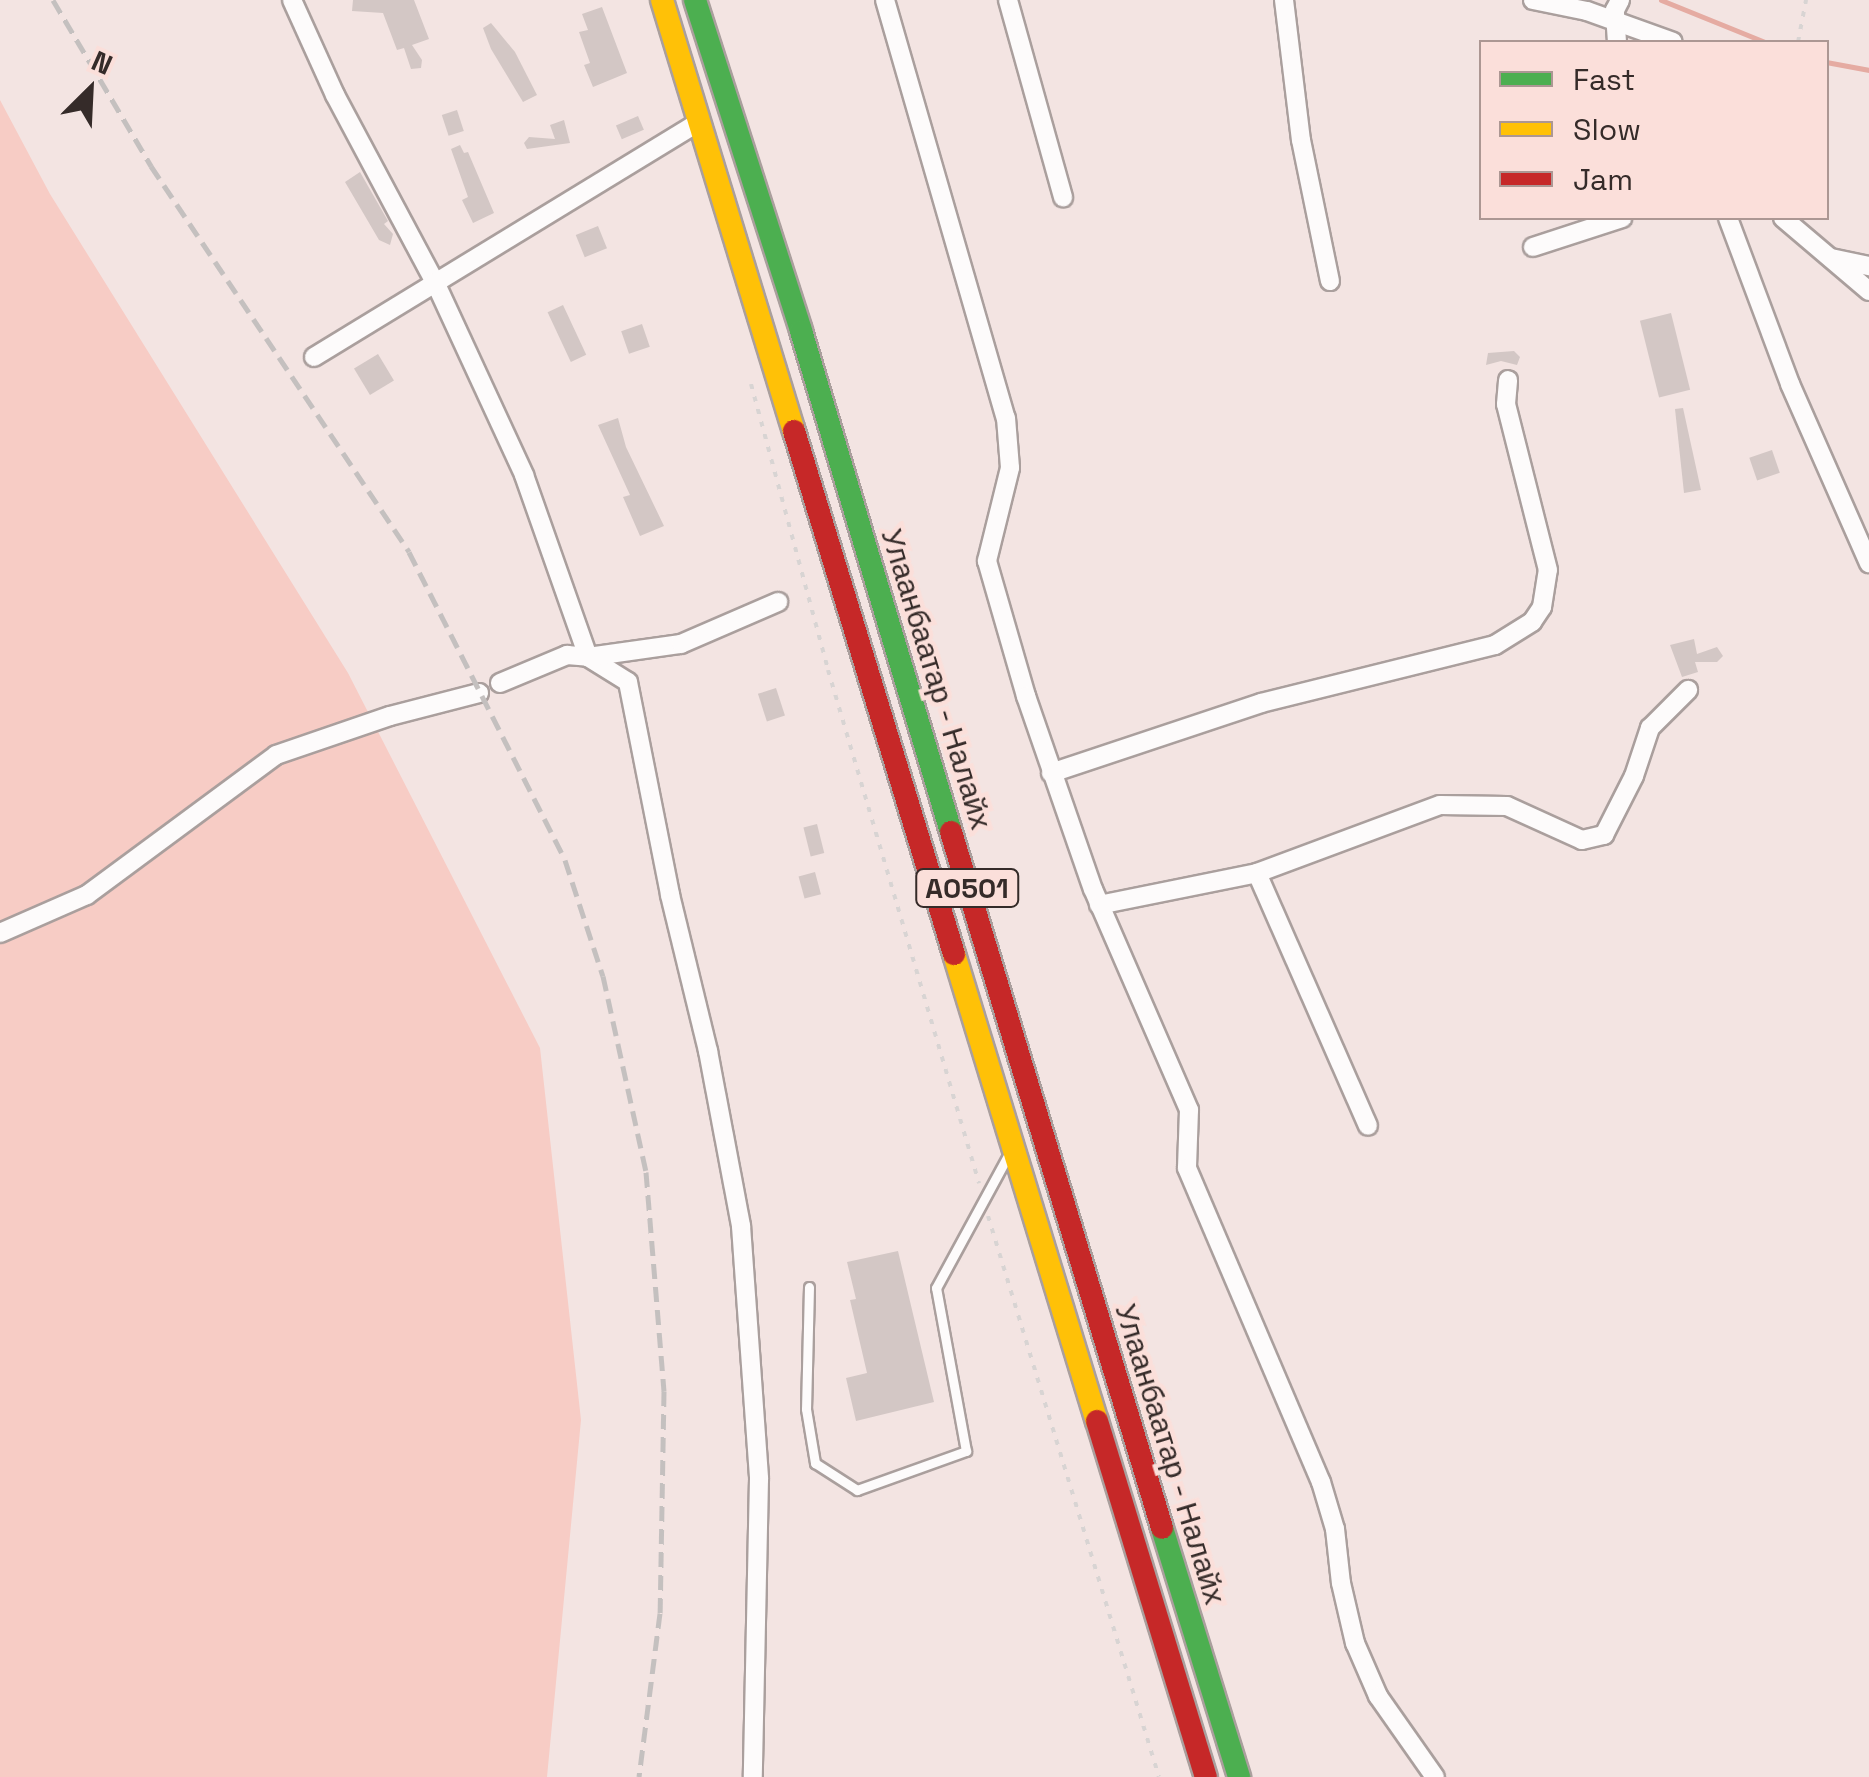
<!DOCTYPE html>
<meta charset="utf-8">
<style>
body{margin:0}
#map{position:relative;width:1869px;height:1777px;overflow:hidden;background:#f3e4e2;font-family:"Space Grotesk",sans-serif}
div>[style]{position:absolute}
[style*='--x']{left:calc(var(--x)*1px);top:calc(var(--y)*1px);width:calc(var(--w)*1px);rotate:calc(var(--a)*1deg)}
.green>*{inset:0;background:#f7ccc5}
.stream>*{height:5px;margin:-2.5px;padding:0 2.5px;transform-origin:2.5px;border-radius:2.5px;background:#e5aba2}
.building>*{inset:0;background:#d3c7c5;transform-origin:0 0}
.path>*{height:4px;margin-top:-2px;transform-origin:0;background:repeating-linear-gradient(90deg,#d8d4d3 0 5px,transparent 0 13px)}
.roads{filter:drop-shadow(2px 0 #aa9f9d) drop-shadow(-2px 0 #aa9f9d) drop-shadow(0 2px #aa9f9d) drop-shadow(0 -2px #aa9f9d)}
.lane>*{height:9px;margin:-4.5px;padding:0 4.5px;transform-origin:4.5px;border-radius:4.5px;background:#fdfbfb}
.street>*{height:18px;margin:-9px;padding:0 9px;transform-origin:9px;border-radius:9px;background:#fdfbfb}
.fast>*{height:22px;margin:-11px;padding:0 11px;transform-origin:11px;border-radius:11px;background:#4caf50}
.slow>*{height:22px;margin:-11px;padding:0 11px;transform-origin:11px;border-radius:11px;background:#ffc107}
.jam>*{height:22px;margin:-11px;padding:0 11px;transform-origin:11px;border-radius:11px;background:#c62828}
.rail>*{height:5px;margin-top:-2.5px;transform-origin:0;background:repeating-linear-gradient(90deg,#c4c0bf 0 15px,transparent 0 23px)}
span{translate:-50% -50%;white-space:nowrap;text-align:center;line-height:1.15;-webkit-text-stroke:9px #fbdfda;paint-order:stroke}
.shield-label span{padding:2px 8px;background:#fbdfda;border:2px solid;border-radius:8px;-webkit-text-stroke-width:0}
.shield-label{font-size:28px;color:#352b29;font-weight:700}
.street-label{font-size:30px;color:#352b29}
.legend{position:absolute;left:1479px;top:40px;width:350px;height:180px;box-sizing:border-box;background:#fbdfda;border:2px solid #ac9793;margin:0;padding:12px 18px;list-style:none;font-size:30px;color:#352b29}
.legend li{display:flex;align-items:center;gap:20px;height:50px}
.legend b{width:50px;border:2px solid #ac9793}
.north{position:absolute;left:40px;top:40px;width:100px;height:100px;-webkit-text-stroke:8px #fbdfda;paint-order:stroke;rotate:24deg;font-size:28px;font-weight:700;line-height:40px;text-align:center;color:#352b29}
.north::after{content:'';display:block;margin:auto;width:35px;height:45px;background:#352b29;clip-path:polygon(50% 0,100% 100%,50% 72%,0 100%)}
</style>
<div id="map">
<div class="green">
<div style="clip-path:polygon(0 100px,50px 194px,348px 673px,540px 1048px,581px 1420px,547px 1777px,0 1777px)"></div>
</div>
<div class="stream">
<div style="--x:1661;--y:0;--w:112;--a:22"></div>
<div style="--x:1826;--y:62;--w:44;--a:10.5"></div>
</div>
<div class="building">
<div style="clip-path:polygon(353px 0,414px 0,429px 39px,412px 45px,422px 60px,421px 68px,411px 69px,404px 48px,397px 50px,383px 13px,352px 11px)"></div>
<div style="clip-path:polygon(602px 7px,627px 73px,593px 87px,584px 65px,590px 63px,579px 32px,588px 30px,582px 14px)"></div>
<div style="clip-path:polygon(491px 23px,515px 52px,537px 95px,523px 102px,491px 49px,483px 28px)"></div>
<div style="left:457px;top:110px;width:22px;height:16px;rotate:72deg"></div>
<div style="left:638px;top:116px;width:15px;height:24px;rotate:67deg"></div>
<div style="clip-path:polygon(564px 120px,570px 143px,527px 149px,524px 143px,529px 137px,555px 139px,550px 125px)"></div>
<div style="clip-path:polygon(460px 145px,464px 153px,468px 152px,494px 213px,473px 223px,462px 200px,468px 197px,451px 149px)"></div>
<div style="clip-path:polygon(360px 172px,388px 221px,384px 224px,393px 234px,390px 245px,379px 240px,345px 182px)"></div>
<div style="left:598px;top:226px;width:24px;height:24px;rotate:68deg"></div>
<div style="left:563px;top:305px;width:55px;height:17px;rotate:65deg"></div>
<div style="left:1671px;top:313px;width:79px;height:32px;rotate:76deg"></div>
<div style="left:642px;top:324px;width:24px;height:22px;rotate:71deg"></div>
<div style="clip-path:polygon(1514px 351px,1520px 357px,1517px 365px,1501px 361px,1486px 365px,1488px 353px)"></div>
<div style="left:378px;top:354px;width:31px;height:28px;rotate:59deg"></div>
<div style="clip-path:polygon(1683px 408px,1701px 490px,1684px 493px,1675px 409px)"></div>
<div style="clip-path:polygon(618px 418px,626px 447px,664px 526px,640px 536px,623px 497px,630px 495px,598px 425px)"></div>
<div style="left:1772px;top:450px;width:24px;height:24px;rotate:71deg"></div>
<div style="clip-path:polygon(1694px 639px,1697px 654px,1717px 647px,1723px 656px,1717px 662px,1695px 662px,1698px 672px,1682px 677px,1670px 645px)"></div>
<div style="left:776px;top:688px;width:29px;height:19px;rotate:72deg"></div>
<div style="left:817px;top:824px;width:30px;height:14px;rotate:76deg"></div>
<div style="left:815px;top:872px;width:23px;height:17px;rotate:75deg"></div>
<div style="clip-path:polygon(898px 1251px,934px 1402px,856px 1421px,846px 1378px,867px 1373px,850px 1300px,856px 1299px,847px 1262px)"></div>
</div>
<div class="path">
<div style="--x:1798;--y:42;--w:43;--a:-79.2"></div>
<div style="--x:751;--y:384;--w:296;--a:74.9"></div>
<div style="--x:828;--y:670;--w:535;--a:73.6"></div>
<div style="--x:988;--y:1216;--w:586;--a:73.05"></div>
</div>
<div class="roads">
<div class="lane">
<div style="--x:809;--y:1287;--w:122;--a:91.4"></div>
<div style="--x:806;--y:1409;--w:55;--a:80.5"></div>
<div style="--x:815;--y:1463;--w:50;--a:32.7"></div>
<div style="--x:857;--y:1490;--w:116;--a:-19.7"></div>
<div style="--x:966;--y:1451;--w:166;--a:-100.4"></div>
<div style="--x:936;--y:1288;--w:149;--a:-61.5"></div>
</div>
<div class="street">
<div style="--x:292;--y:0;--w:104;--a:65.6"></div>
<div style="--x:335;--y:95;--w:212;--a:61.9"></div>
<div style="--x:435;--y:282;--w:213;--a:65.2"></div>
<div style="--x:524;--y:475;--w:193;--a:70.6"></div>
<div style="--x:588;--y:657;--w:47;--a:32"></div>
<div style="--x:628;--y:682;--w:217;--a:78.8"></div>
<div style="--x:670;--y:895;--w:161;--a:76.3"></div>
<div style="--x:708;--y:1051;--w:178;--a:79.3"></div>
<div style="--x:741;--y:1226;--w:254;--a:85.9"></div>
<div style="--x:759;--y:1479;--w:298;--a:91.2"></div>
<div style="--x:885;--y:0;--w:435;--a:73.9"></div>
<div style="--x:1006;--y:418;--w:50;--a:85.4"></div>
<div style="--x:1010;--y:468;--w:96;--a:103.9"></div>
<div style="--x:987;--y:561;--w:141;--a:73.9"></div>
<div style="--x:1026;--y:696;--w:204;--a:70.9"></div>
<div style="--x:1093;--y:889;--w:241;--a:66.5"></div>
<div style="--x:1189;--y:1110;--w:58;--a:92"></div>
<div style="--x:1187;--y:1168;--w:341;--a:66.9"></div>
<div style="--x:1321;--y:1482;--w:49;--a:73.4"></div>
<div style="--x:1335;--y:1529;--w:54;--a:83.7"></div>
<div style="--x:1341;--y:1583;--w:62;--a:76.9"></div>
<div style="--x:1355;--y:1643;--w:58;--a:66.5"></div>
<div style="--x:1378;--y:1696;--w:99;--a:54.9"></div>
<div style="--x:1008;--y:0;--w:205;--a:74.4"></div>
<div style="--x:1284;--y:0;--w:141;--a:83.1"></div>
<div style="--x:1301;--y:140;--w:144;--a:78.4"></div>
<div style="--x:1533;--y:0;--w:55;--a:11.5"></div>
<div style="--x:1587;--y:11;--w:91;--a:19.8"></div>
<div style="--x:1617;--y:42;--w:32;--a:-94"></div>
<div style="--x:1615;--y:10;--w:11;--a:-63"></div>
<div style="--x:1728;--y:218;--w:177;--a:69.5"></div>
<div style="--x:1790;--y:384;--w:196;--a:66.2"></div>
<div style="--x:1783;--y:218;--w:113;--a:40.3"></div>
<div style="--x:1533;--y:247;--w:94;--a:-18"></div>
<div style="--x:1831;--y:258;--w:39;--a:12"></div>
<div style="--x:314;--y:357;--w:449;--a:-31.4"></div>
<div style="--x:500;--y:683;--w:73;--a:-22.7"></div>
<div style="--x:567;--y:655;--w:21;--a:5"></div>
<div style="--x:588;--y:657;--w:94;--a:-8"></div>
<div style="--x:681;--y:644;--w:106;--a:-23.4"></div>
<div style="--x:1051;--y:773;--w:221;--a:-18.4"></div>
<div style="--x:1261;--y:703;--w:241;--a:-13.9"></div>
<div style="--x:1495;--y:645;--w:44;--a:-31.9"></div>
<div style="--x:1532;--y:622;--w:18;--a:-56"></div>
<div style="--x:1542;--y:607;--w:37;--a:-81"></div>
<div style="--x:1548;--y:570;--w:171;--a:-104.2"></div>
<div style="--x:1506;--y:404;--w:24;--a:-85"></div>
<div style="--x:1257;--y:873;--w:276;--a:66.3"></div>
<div style="--x:1099;--y:905;--w:161;--a:-11.4"></div>
<div style="--x:1257;--y:873;--w:195;--a:-20.4"></div>
<div style="--x:1440;--y:805;--w:67;--a:0.9"></div>
<div style="--x:1507;--y:806;--w:82;--a:24.4"></div>
<div style="--x:1582;--y:840;--w:23;--a:-13"></div>
<div style="--x:1604;--y:835;--w:66;--a:-63"></div>
<div style="--x:1634;--y:776;--w:51;--a:-71.6"></div>
<div style="--x:1650;--y:728;--w:54;--a:-45"></div>
<div style="--x:0;--y:933;--w:95;--a:-23.6"></div>
<div style="--x:87;--y:895;--w:235;--a:-36.5"></div>
<div style="--x:276;--y:755;--w:120;--a:-18.9"></div>
<div style="--x:390;--y:716;--w:92;--a:-14.5"></div>
</div>
<div class="fast">
<div style="--x:695;--y:0;--w:348;--a:72.2"></div>
<div style="--x:801;--y:331;--w:523;--a:73.33"></div>
<div style="--x:1162;--y:1528;--w:261;--a:72.8"></div>
</div>
<div class="slow">
<div style="--x:662;--y:0;--w:451;--a:73"></div>
<div style="--x:954;--y:954;--w:488;--a:73"></div>
</div>
<div class="jam">
<div style="--x:794;--y:431;--w:547;--a:72.99"></div>
<div style="--x:951;--y:832;--w:727;--a:73.13"></div>
<div style="--x:1097;--y:1421;--w:372;--a:73"></div>
</div>
</div>
<div class="rail">
<div style="--x:53;--y:0;--w:193;--a:59.4"></div>
<div style="--x:151;--y:166;--w:464;--a:56.2"></div>
<div style="--x:409;--y:552;--w:345;--a:63.1"></div>
<div style="--x:565;--y:860;--w:122;--a:71.9"></div>
<div style="--x:603;--y:976;--w:201;--a:77.6"></div>
<div style="--x:646;--y:1172;--w:220;--a:85.3"></div>
<div style="--x:664;--y:1391;--w:222;--a:91"></div>
<div style="--x:660;--y:1613;--w:165;--a:97.3"></div>
</div>
<div class="shield-label">
<span style="left:967px;top:888px">A0501</span>
</div>
<div class="street-label">
<span style="left:936px;top:679px;rotate:73deg">Улаанбаатар - Налайх</span>
<span style="left:1170px;top:1454px;rotate:73deg">Улаанбаатар - Налайх</span>
</div>
<ul class="legend">
<li><b style="height:12px;background:#4caf50"></b>Fast</li>
<li><b style="height:12px;background:#ffc107"></b>Slow</li>
<li><b style="height:12px;background:#c62828"></b>Jam</li>
</ul>
<div class="north">N</div>
</div>
